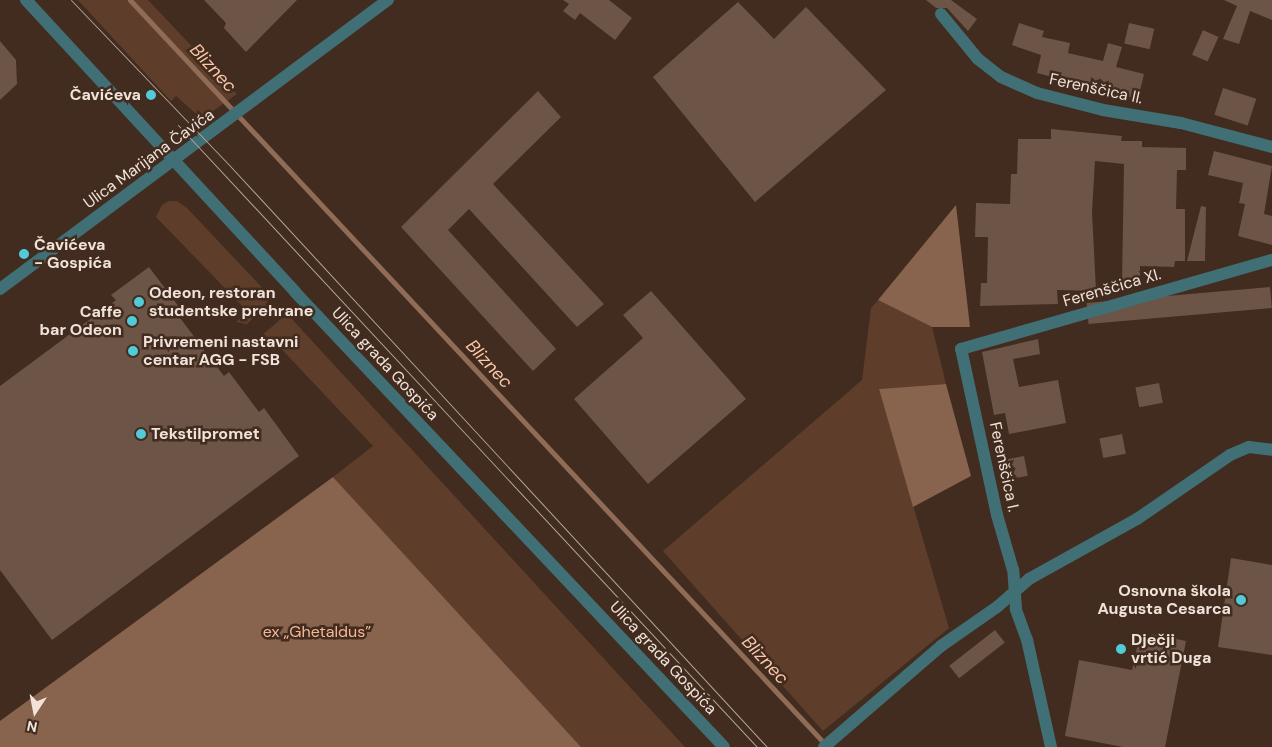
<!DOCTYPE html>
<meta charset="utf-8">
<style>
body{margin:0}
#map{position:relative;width:1272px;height:747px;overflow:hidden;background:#422c1f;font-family:"DM Sans",sans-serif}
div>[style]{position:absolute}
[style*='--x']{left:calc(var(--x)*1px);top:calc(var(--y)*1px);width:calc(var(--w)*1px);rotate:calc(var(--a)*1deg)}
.green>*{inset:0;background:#5e3d2a}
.forest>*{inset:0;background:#88634e}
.stream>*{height:5px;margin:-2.5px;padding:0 2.5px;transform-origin:2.5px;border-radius:2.5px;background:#906b56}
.building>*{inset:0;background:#6c5446;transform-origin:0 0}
.minor>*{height:12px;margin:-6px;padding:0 6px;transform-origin:6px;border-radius:6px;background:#407075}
.tram>*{height:1px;margin:-0.5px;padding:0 0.5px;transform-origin:0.5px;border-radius:0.5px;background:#b6a69b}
.dots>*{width:14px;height:14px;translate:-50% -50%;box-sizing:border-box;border:2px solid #422c1f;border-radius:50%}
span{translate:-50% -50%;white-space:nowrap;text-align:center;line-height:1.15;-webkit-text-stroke:5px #422c1f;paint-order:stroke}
.street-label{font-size:16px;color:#f1e3da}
.poi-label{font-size:16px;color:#f1e3da;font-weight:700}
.right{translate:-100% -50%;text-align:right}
.left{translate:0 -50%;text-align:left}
.park-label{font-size:16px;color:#f6b894}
.water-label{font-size:18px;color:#fac7aa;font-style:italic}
.north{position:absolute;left:10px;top:687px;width:50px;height:50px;-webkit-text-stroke:4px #422c1f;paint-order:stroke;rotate:191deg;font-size:14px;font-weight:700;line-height:20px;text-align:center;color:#f1e3da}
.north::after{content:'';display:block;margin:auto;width:18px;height:22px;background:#f1e3da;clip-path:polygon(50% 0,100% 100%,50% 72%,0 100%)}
</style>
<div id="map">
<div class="green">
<div style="clip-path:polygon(78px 0,148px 0,237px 94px,202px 119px,176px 96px,171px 101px)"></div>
<div style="clip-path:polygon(169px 201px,177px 201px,187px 208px,270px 296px,265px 307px,247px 324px,236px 322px,248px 312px,156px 217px,162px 205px)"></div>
<div style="clip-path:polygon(878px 300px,932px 327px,946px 384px,879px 389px,949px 628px,823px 731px,663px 551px,862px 380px,871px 308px)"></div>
<div style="clip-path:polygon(282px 318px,291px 318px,685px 747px,581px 747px,529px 692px,333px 477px,373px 446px,272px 339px,261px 348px,260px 337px)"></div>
</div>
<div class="forest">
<div style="clip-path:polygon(956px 205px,970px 327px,932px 327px,878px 300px)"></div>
<div style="clip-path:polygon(946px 384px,971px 476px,913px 507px,879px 389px)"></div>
<div style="clip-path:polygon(333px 477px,581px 747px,0 747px,0 721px)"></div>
</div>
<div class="stream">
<div style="--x:130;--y:0;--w:1020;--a:46.95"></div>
</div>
<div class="building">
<div style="clip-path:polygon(204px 0,297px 0,246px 52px,224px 28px,226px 23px)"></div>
<div style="clip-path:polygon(563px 0,609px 0,632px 18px,615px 40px,580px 13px,575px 20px,563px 11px,569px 4px)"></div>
<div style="clip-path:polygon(926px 0,951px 0,977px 19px,968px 31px,947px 8px,936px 8px)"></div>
<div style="clip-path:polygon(1224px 0,1272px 0,1272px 20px,1250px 11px,1239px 44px,1223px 39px,1237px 6px)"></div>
<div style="clip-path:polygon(738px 2px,774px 39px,806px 7px,886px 90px,755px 202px,653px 77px)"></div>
<div style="clip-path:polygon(1019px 23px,1044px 31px,1042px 37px,1070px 43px,1068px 53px,1103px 61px,1108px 43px,1122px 47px,1116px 67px,1144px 74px,1138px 99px,1037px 73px,1041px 55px,1012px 45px)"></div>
<div style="left:1129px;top:23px;width:26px;height:21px;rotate:13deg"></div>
<div style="left:1203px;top:30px;width:17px;height:27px;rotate:24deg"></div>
<div style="clip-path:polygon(0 41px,16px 60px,17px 84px,0 100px)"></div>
<div style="left:1223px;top:88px;width:35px;height:28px;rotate:18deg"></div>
<div style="clip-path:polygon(538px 91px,561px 117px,493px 184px,604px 304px,577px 327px,469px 209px,448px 230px,556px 349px,533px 371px,401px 227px)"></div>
<div style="clip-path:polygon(1051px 129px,1122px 136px,1121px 141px,1142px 141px,1142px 147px,1186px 148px,1186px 170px,1177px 170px,1176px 209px,1185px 209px,1185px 261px,1175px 261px,1174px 267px,1140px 266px,1140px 284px,1122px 284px,1124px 164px,1095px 161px,1092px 212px,1096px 291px,1057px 290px,1058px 304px,980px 306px,981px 283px,987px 283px,988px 237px,975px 237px,976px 203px,1010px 204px,1011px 174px,1017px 174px,1018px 139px,1051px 139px)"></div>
<div style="clip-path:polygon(1214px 151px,1272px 166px,1264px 214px,1272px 216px,1272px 245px,1238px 236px,1245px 204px,1239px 203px,1243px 183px,1208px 175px)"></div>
<div style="clip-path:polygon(1201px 206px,1206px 207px,1205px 261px,1187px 261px)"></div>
<div style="clip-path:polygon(149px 267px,179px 307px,174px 310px,224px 376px,229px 372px,259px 412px,264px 408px,299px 456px,52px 640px,0 570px,0 386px,116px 300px,111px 295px)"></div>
<div style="left:1270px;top:287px;width:21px;height:184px;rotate:85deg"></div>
<div style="clip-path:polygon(651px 291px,746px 399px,648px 484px,574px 399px,643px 338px,623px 315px)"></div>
<div style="clip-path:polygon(1038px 339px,1040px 354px,1013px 359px,1019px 387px,1058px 380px,1066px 423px,1009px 434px,1005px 413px,994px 415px,982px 352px)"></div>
<div style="left:1159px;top:383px;width:20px;height:24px;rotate:79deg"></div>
<div style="left:1122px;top:434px;width:20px;height:23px;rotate:79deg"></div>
<div style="left:1024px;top:456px;width:20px;height:24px;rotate:79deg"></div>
<div style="clip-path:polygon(1231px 558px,1272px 565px,1272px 655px,1218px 647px)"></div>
<div style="left:995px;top:630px;width:16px;height:58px;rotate:52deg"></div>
<div style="clip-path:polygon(1151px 634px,1186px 641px,1165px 747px,1123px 747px,1065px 736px,1079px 660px,1132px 670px,1138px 643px,1149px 645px)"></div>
</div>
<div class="minor">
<div style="--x:26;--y:0;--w:397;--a:47.3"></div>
<div style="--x:295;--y:292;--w:625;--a:46.68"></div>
<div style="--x:941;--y:14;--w:58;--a:50.6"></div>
<div style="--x:978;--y:59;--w:29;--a:38"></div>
<div style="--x:1001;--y:77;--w:39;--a:24"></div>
<div style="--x:1037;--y:93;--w:68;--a:14.4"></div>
<div style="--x:1103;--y:110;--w:79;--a:9.5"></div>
<div style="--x:1181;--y:123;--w:94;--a:14.8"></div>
<div style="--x:0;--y:289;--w:484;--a:-36.7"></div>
<div style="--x:824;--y:747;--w:155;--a:-40.8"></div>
<div style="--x:941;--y:646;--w:68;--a:-34.9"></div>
<div style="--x:997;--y:607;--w:43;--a:-41.2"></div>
<div style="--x:1029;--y:579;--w:124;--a:-29.1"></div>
<div style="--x:1137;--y:519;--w:113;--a:-34.5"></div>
<div style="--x:1230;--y:455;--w:21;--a:-23"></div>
<div style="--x:1249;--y:447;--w:23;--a:7"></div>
<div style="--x:1051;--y:747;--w:110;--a:-102.6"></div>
<div style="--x:1027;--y:640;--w:33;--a:-110"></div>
<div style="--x:1016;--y:609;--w:39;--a:-94"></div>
<div style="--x:1013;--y:570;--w:57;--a:-106.2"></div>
<div style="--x:997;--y:515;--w:170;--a:-102.2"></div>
<div style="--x:961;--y:349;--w:323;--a:-16"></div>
</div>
<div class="tram">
<div style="--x:71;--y:0;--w:231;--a:46.2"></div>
<div style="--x:231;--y:167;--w:790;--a:47.26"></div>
<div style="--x:178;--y:125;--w:850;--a:47.05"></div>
</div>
<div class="dots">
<div style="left:151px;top:95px;background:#52cbd8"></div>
<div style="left:24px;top:254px;background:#52cbd8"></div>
<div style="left:139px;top:302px;background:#52cbd8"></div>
<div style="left:132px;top:321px;background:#52cbd8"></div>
<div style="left:133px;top:351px;background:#52cbd8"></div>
<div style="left:141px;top:434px;background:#52cbd8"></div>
<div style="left:1241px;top:600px;background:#52cbd8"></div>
<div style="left:1121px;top:649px;background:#52cbd8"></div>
</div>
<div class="street-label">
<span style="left:1096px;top:89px;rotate:12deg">Ferenščica II.</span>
<span style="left:149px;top:159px;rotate:-36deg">Ulica Marijana Čavića</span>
<span style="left:1112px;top:288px;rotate:-16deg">Ferenščica XI.</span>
<span style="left:385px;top:364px;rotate:47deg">Ulica grada Gospića</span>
<span style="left:1004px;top:467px;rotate:78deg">Ferenščica I.</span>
<span style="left:663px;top:658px;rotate:47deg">Ulica grada Gospića</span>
</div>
<div class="poi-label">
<span class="right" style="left:141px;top:95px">Čavićeva</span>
<span class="left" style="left:34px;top:254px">Čavićeva<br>- Gospića</span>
<span class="left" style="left:149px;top:302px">Odeon, restoran<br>studentske prehrane</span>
<span class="right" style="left:122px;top:321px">Caffe<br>bar Odeon</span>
<span class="left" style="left:143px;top:351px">Privremeni nastavni<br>centar AGG - FSB</span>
<span class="left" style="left:151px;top:434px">Tekstilpromet</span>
<span class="right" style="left:1231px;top:600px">Osnovna škola<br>Augusta Cesarca</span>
<span class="left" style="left:1131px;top:649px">Dječji<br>vrtić Duga</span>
</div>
<div class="park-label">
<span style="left:317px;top:632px">ex „Ghetaldus”</span>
</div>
<div class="water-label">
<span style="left:213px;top:68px;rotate:47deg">Bliznec</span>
<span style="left:489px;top:364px;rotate:47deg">Bliznec</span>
<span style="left:765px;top:660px;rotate:47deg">Bliznec</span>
</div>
<div class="north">N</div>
</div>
